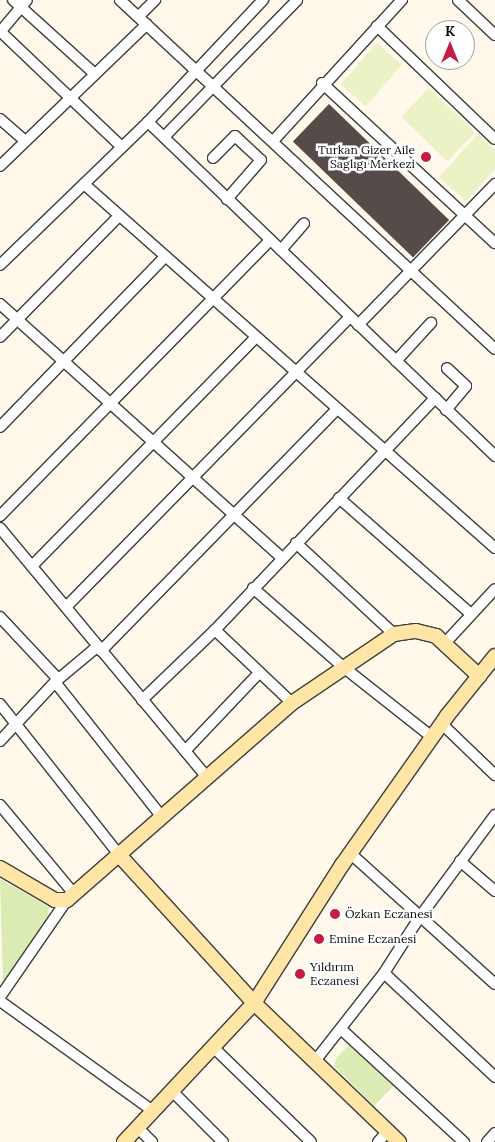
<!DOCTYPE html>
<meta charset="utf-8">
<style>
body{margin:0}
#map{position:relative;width:495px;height:1142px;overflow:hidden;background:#fff8eb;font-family:Lora,serif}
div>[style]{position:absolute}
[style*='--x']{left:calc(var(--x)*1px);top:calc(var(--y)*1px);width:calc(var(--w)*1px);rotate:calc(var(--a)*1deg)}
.green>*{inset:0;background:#daecb3}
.pitch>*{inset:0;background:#ebf2c5;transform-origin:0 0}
.building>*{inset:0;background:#554b48;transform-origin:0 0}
.roads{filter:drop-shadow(1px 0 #3f3f3f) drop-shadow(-1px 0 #3f3f3f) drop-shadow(0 1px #3f3f3f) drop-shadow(0 -1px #3f3f3f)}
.street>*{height:10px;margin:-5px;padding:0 5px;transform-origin:5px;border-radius:5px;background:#fff}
.secondary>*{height:14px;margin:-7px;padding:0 7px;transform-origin:7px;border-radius:7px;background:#ffe6a6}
.dots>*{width:14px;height:14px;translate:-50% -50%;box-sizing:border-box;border:2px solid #fff;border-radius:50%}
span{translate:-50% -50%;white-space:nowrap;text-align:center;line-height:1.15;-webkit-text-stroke:5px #fff;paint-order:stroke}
.poi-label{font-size:12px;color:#0c0c0c}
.right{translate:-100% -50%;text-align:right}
.left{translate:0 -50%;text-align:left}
.north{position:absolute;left:425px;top:20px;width:50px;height:50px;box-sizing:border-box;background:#fff;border:1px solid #9e9e9e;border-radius:50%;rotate:0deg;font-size:14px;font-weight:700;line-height:20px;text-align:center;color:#0c0c0c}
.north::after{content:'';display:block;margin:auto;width:18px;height:22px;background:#c51c41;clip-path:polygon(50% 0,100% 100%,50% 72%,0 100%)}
</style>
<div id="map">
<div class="green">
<div style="clip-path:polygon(0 879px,49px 907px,48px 918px,3px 983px)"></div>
<div style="clip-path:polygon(352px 1042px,396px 1083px,374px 1106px,334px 1066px,336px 1058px)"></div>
</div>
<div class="pitch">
<div style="left:377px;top:43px;width:33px;height:55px;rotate:41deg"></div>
<div style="left:429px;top:88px;width:64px;height:40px;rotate:44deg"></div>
<div style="clip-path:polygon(478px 134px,495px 149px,495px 169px,466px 201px,439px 177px)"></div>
</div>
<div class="building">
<div style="left:329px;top:104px;width:167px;height:52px;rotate:44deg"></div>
</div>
<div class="roads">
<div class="street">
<div style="--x:13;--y:0;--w:110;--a:42.1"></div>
<div style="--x:120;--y:0;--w:512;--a:42.94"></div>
<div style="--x:458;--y:0;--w:51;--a:43.4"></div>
<div style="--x:139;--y:16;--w:23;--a:-45"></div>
<div style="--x:377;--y:26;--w:163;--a:43.8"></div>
<div style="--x:0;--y:31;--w:168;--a:43.6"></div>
<div style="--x:1;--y:31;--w:40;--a:-50"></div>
<div style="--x:322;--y:83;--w:236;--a:42.8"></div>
<div style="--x:0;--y:119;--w:33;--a:41"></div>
<div style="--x:148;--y:122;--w:482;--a:43.9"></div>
<div style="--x:164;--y:137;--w:191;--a:-45.8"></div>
<div style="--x:274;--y:140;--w:190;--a:-47.6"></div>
<div style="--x:213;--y:158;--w:31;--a:-45"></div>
<div style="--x:235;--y:136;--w:35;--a:43"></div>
<div style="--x:261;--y:160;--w:52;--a:131.1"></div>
<div style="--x:0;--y:166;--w:204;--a:-44"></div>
<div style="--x:84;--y:184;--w:549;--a:41.53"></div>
<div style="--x:281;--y:250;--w:35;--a:-49"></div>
<div style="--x:0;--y:265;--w:206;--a:-44"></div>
<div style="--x:148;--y:122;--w:168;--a:-46.7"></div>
<div style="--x:0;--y:304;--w:380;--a:42"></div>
<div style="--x:358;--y:325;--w:197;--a:-45.8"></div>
<div style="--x:0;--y:337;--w:168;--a:-45.5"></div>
<div style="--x:396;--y:361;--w:52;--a:-47.4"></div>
<div style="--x:446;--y:410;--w:31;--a:-50"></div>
<div style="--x:466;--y:386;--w:26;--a:-137"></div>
<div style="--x:0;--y:427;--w:235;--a:-45.9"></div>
<div style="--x:339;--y:498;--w:176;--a:41.3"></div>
<div style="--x:0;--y:516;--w:386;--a:-45.6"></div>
<div style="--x:0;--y:528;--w:322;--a:50.3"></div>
<div style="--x:296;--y:543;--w:134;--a:42.9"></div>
<div style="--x:32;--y:566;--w:320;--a:-45.6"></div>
<div style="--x:253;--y:588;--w:118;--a:41.2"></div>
<div style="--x:342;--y:666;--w:115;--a:38.3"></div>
<div style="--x:67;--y:606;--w:404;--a:-45.6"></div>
<div style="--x:0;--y:617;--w:85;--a:46.9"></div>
<div style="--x:215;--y:630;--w:106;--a:43.5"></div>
<div style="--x:446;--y:642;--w:72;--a:-47.2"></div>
<div style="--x:101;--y:651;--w:338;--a:-45.7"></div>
<div style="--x:55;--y:682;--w:172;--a:51.6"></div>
<div style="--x:142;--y:700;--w:101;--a:-43.8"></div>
<div style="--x:215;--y:630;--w:320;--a:-46.5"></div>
<div style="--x:0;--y:704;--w:194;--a:51.7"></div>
<div style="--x:442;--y:724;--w:74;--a:43.9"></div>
<div style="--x:0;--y:741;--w:81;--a:-47"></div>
<div style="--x:55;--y:682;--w:56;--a:-39.9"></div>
<div style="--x:185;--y:751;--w:108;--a:-46.5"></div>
<div style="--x:0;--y:805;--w:117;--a:50.2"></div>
<div style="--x:350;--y:853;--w:195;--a:42.1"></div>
<div style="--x:460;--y:861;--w:46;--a:40.6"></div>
<div style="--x:384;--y:973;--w:152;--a:43.1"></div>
<div style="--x:0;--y:997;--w:118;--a:-55.4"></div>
<div style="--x:0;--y:1001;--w:188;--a:35.7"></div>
<div style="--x:342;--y:1030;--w:166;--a:42.6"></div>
<div style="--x:213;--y:1047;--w:136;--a:44.1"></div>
<div style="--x:315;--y:1061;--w:112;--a:-51.9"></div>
<div style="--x:384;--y:973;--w:65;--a:-57.5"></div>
<div style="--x:419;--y:918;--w:128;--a:-53.6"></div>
<div style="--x:172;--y:1091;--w:72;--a:45"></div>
<div style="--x:138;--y:1128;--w:20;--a:45"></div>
<div style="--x:378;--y:1142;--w:15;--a:-48"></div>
<div style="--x:487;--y:1142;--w:12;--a:-48"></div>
</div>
<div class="secondary">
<div style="--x:120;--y:856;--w:199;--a:47.6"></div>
<div style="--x:254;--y:1003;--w:201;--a:43.8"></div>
<div style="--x:0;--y:868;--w:64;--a:30.2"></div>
<div style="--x:55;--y:900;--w:12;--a:0"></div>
<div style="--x:67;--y:900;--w:299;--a:-41.2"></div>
<div style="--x:292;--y:703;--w:123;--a:-34.1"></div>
<div style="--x:394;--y:634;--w:22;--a:-8"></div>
<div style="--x:416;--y:631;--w:21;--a:14"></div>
<div style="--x:436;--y:636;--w:59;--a:42.9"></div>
<div style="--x:124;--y:1142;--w:190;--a:-46.9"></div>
<div style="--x:254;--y:1003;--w:164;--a:-57.5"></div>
<div style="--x:342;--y:865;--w:182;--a:-54.8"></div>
<div style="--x:447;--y:716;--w:77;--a:-51.3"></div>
</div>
</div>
<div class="dots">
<div style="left:426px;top:157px;background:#c51c41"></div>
<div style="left:335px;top:914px;background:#c51c41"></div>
<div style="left:319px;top:939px;background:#c51c41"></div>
<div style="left:300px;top:974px;background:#c51c41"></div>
</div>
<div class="poi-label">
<span class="right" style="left:415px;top:157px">Turkan Gizer Aile<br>Saglıgı Merkezi</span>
<span class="left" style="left:345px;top:914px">Özkan Eczanesi</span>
<span class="left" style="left:329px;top:939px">Emine Eczanesi</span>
<span class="left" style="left:310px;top:974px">Yıldırım<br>Eczanesi</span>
</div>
<div class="north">K</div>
</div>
